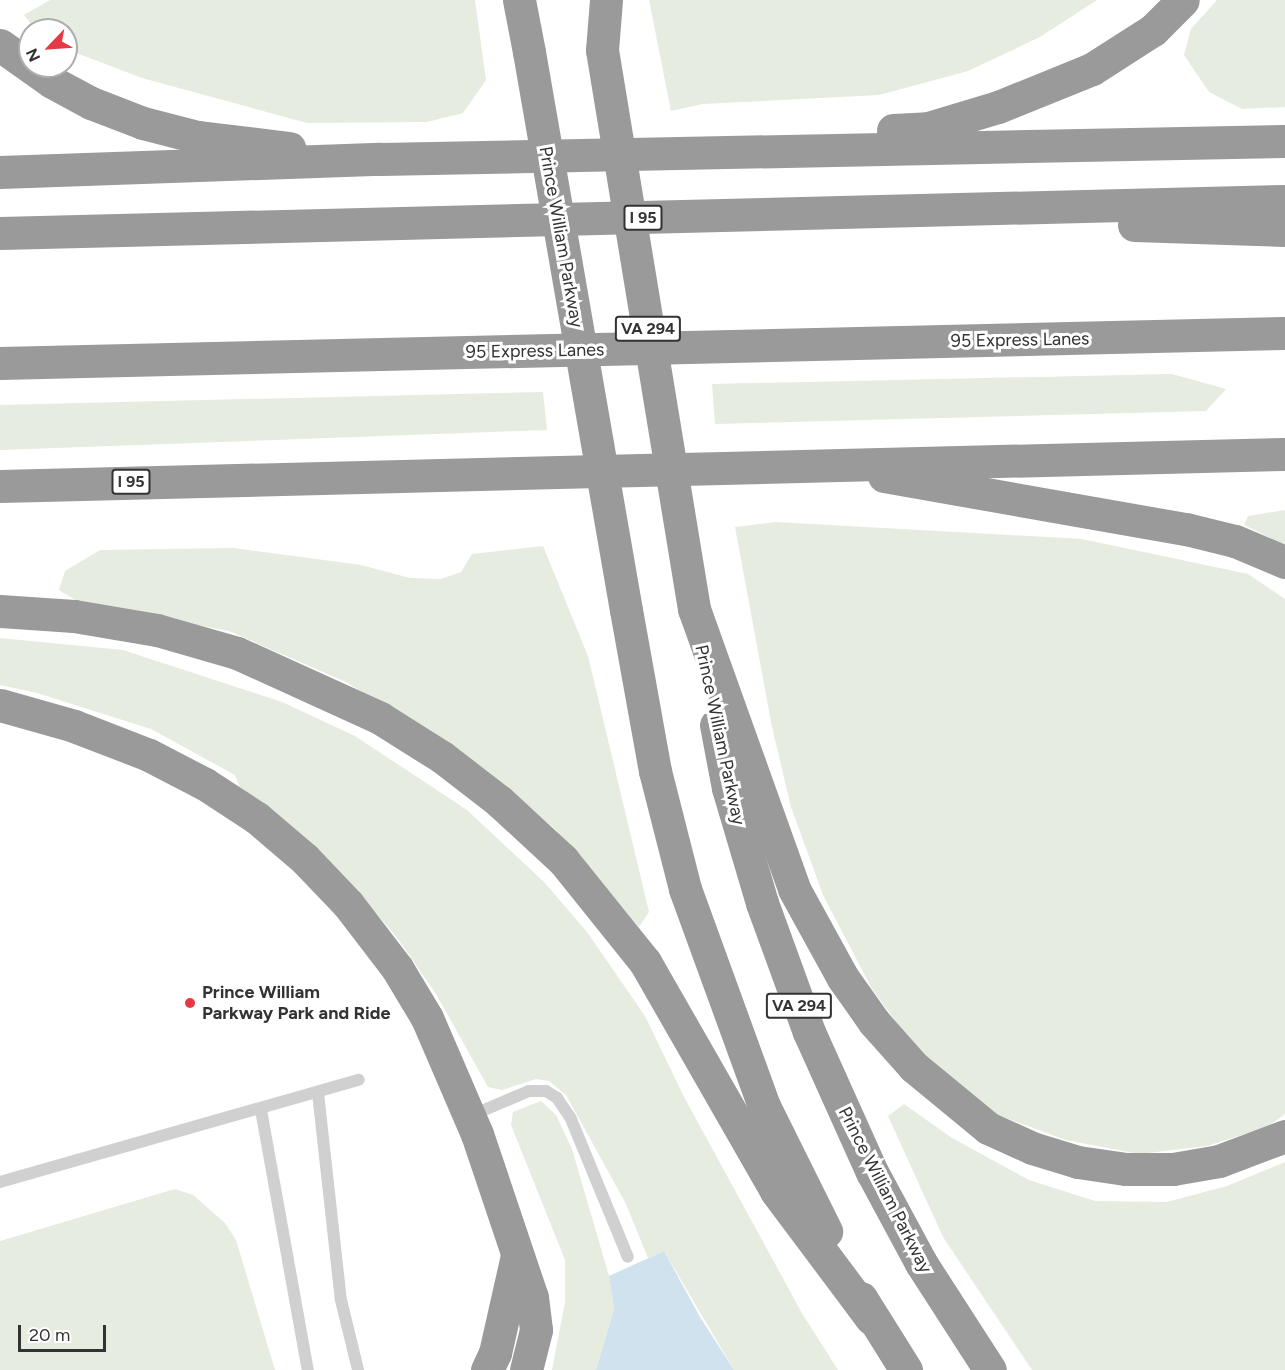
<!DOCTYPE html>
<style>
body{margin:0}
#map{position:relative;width:1285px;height:1370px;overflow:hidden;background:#fff;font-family:Figtree,sans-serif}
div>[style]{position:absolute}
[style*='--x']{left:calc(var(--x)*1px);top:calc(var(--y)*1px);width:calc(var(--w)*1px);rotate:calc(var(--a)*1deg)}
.green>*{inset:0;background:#e6ecdf}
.water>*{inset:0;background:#cfe2ee}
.lane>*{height:12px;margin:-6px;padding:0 6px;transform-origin:6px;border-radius:6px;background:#d0d0d0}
.highway>*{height:33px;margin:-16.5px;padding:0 16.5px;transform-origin:16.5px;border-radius:16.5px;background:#9a9a9a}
.highway-bridge>*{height:33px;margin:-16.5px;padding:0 16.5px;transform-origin:16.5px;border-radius:16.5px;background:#9a9a9a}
.dots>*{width:16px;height:16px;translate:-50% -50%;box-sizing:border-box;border:3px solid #fff;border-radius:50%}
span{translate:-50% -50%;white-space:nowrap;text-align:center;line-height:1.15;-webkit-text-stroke:6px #fff;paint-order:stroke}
.shield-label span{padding:2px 4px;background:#fff;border:2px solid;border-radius:4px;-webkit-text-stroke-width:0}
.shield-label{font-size:16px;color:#333;font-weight:700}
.street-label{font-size:18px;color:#333}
.poi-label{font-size:18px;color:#333;font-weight:700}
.left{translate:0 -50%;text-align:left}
.north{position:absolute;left:18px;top:18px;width:60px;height:60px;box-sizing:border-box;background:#fff;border:2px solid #adadad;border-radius:50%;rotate:245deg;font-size:16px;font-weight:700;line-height:24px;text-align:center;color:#333}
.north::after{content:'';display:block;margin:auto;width:21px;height:27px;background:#e63946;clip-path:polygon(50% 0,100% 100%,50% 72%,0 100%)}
.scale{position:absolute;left:18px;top:1325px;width:88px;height:27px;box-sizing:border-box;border:3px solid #333;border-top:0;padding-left:8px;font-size:18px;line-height:21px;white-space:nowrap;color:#333;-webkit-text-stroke:4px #fff;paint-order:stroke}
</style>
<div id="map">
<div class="green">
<div style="clip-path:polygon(50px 0,475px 0,486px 80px,463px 113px,427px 122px,307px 123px,142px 78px,66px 49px,66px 30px,36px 30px,24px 15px)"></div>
<div style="clip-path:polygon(649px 0,1097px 0,1040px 37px,968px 71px,879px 95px,703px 104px,671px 111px)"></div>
<div style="clip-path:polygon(1217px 0,1285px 0,1285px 107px,1242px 109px,1209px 92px,1184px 55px,1191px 29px)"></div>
<div style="clip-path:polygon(1172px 374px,1226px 389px,1206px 411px,715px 424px,712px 384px)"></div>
<div style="clip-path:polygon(543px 392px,547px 430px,0 450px,0 405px)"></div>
<div style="clip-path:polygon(1285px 510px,1285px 545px,1244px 525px,1248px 516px)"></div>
<div style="clip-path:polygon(775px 522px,1082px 539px,1248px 574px,1285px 599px,1285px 1114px,1267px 1127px,1207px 1146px,1139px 1154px,1066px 1140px,987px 1111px,924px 1060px,872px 989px,823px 895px,791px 807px,772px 727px,735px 527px)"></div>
<div style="clip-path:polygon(543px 546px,588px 656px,649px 912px,639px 927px,555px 829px,485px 769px,346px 682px,229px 631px,82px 604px,59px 590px,65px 571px,100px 550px,234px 548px,361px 565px,410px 578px,441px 579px,461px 572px,472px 554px)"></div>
<div style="clip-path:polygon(0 638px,123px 650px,282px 702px,355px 736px,467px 810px,545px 883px,587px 932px,645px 1016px,684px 1097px,803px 1315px,838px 1370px,734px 1370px,664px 1251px,648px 1258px,626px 1204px,566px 1095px,549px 1081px,536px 1079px,502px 1090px,488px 1087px,436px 994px,398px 939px,355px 888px,240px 788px,235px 775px,151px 729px,37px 693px,0 685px)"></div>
<div style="clip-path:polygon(541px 1101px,556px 1115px,572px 1149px,609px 1276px,614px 1309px,596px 1370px,552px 1370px,565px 1302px,565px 1260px,511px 1125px,513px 1112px)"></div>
<div style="clip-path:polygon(904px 1104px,952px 1138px,1029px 1180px,1095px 1201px,1167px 1202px,1227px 1186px,1285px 1162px,1285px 1370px,1032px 1370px,943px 1237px,888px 1116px)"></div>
<div style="clip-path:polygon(175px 1189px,193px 1195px,225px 1223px,236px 1240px,275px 1370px,0 1370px,0 1241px)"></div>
</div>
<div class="water">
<div style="clip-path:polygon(664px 1251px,700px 1317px,734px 1370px,596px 1370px,614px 1309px,609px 1276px)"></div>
</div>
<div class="lane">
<div style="--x:318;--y:1093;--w:208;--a:83.7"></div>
<div style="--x:341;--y:1300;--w:72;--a:76.3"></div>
<div style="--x:261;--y:1110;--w:264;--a:79.8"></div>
<div style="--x:470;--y:1116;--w:64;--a:-23"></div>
<div style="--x:529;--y:1091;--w:17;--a:0"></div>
<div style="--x:546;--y:1091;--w:13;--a:32"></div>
<div style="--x:557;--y:1098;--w:25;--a:56"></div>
<div style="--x:571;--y:1119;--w:149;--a:67.6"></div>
<div style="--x:0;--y:1182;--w:373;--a:-15.9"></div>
</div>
<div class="highway">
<div style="--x:519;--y:0;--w:53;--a:79.1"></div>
<div style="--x:0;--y:45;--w:64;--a:35.4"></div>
<div style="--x:52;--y:82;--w:44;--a:28.3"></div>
<div style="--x:91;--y:103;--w:56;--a:21"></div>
<div style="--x:143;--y:123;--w:56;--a:14.5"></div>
<div style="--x:197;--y:137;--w:93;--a:6.8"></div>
<div style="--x:602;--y:50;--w:50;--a:-85.4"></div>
<div style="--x:893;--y:130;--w:35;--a:-3"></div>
<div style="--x:928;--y:128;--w:73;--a:-16.7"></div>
<div style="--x:998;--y:107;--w:101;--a:-22"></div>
<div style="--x:1092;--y:69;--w:72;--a:-32.6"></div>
<div style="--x:1153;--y:30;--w:42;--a:-45"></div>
<div style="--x:0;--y:172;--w:380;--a:-2"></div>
<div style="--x:380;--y:159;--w:905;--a:-1.14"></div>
<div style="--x:1134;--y:225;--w:151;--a:1.9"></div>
<div style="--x:0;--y:233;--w:1285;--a:-1.43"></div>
<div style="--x:0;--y:363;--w:1285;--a:-1.34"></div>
<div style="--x:884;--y:476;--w:307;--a:10"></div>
<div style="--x:1186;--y:529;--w:50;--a:13.8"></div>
<div style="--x:1235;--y:541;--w:54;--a:22.8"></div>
<div style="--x:0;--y:486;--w:1285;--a:-1.43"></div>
<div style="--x:694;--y:609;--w:297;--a:70.3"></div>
<div style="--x:794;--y:889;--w:102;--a:61.2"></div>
<div style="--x:843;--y:978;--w:54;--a:54.8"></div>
<div style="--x:874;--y:1022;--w:60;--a:48.4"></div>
<div style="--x:914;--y:1067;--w:96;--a:39.5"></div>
<div style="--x:988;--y:1128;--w:48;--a:24.4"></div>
<div style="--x:1032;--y:1148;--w:48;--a:16.9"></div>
<div style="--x:1078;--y:1162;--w:49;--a:8.3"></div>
<div style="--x:1126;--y:1169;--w:47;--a:0"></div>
<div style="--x:1173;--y:1169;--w:47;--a:-9.9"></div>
<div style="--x:1219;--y:1161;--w:71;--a:-20.7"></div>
<div style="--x:626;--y:610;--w:164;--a:79.8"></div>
<div style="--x:655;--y:771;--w:122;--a:75.7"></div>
<div style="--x:685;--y:889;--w:231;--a:70"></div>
<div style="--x:764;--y:1106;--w:140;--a:63.6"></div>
<div style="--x:0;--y:611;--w:74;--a:3.9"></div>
<div style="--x:74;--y:616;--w:84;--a:9.6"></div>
<div style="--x:157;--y:630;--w:83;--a:16"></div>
<div style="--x:237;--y:653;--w:157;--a:24.4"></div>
<div style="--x:380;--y:718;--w:73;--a:32.2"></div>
<div style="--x:442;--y:757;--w:72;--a:37.7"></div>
<div style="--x:499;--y:801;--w:87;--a:42.7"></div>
<div style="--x:563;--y:860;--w:131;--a:51.2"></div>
<div style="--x:645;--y:962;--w:264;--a:60.2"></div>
<div style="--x:776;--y:1191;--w:159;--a:53.2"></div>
<div style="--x:0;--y:705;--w:77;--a:15.8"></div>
<div style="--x:74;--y:726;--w:80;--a:21.1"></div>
<div style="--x:149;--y:755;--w:63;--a:27.4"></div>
<div style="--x:205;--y:784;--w:62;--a:33.2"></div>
<div style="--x:257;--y:818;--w:63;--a:40.5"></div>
<div style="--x:305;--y:859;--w:62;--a:46.3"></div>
<div style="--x:348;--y:904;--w:81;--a:52.6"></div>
<div style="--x:397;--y:968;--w:58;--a:59"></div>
<div style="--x:427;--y:1018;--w:126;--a:66.7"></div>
<div style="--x:477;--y:1134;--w:172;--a:71.4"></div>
<div style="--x:532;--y:1297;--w:33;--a:83"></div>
<div style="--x:536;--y:1330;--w:41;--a:104"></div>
<div style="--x:716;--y:725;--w:64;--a:79.2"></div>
<div style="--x:728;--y:788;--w:120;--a:73.5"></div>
<div style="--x:762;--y:903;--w:137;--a:70"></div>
<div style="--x:809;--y:1032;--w:154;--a:65.8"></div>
<div style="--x:872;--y:1172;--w:103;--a:61.7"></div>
<div style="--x:921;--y:1263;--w:127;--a:57.2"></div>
<div style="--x:861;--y:1298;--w:85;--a:58"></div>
<div style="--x:487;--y:1370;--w:19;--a:-65"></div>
<div style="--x:495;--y:1353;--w:100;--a:-77.3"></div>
</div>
<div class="highway-bridge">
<div style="--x:602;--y:50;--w:567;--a:80.65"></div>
<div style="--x:529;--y:52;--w:566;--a:80.14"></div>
</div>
<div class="dots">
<div style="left:190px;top:1003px;background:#e63946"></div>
</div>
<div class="shield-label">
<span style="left:643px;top:218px">I 95</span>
<span style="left:648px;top:329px">VA 294</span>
<span style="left:131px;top:482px">I 95</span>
<span style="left:799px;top:1006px">VA 294</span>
</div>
<div class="street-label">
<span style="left:561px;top:237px;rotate:80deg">Prince William Parkway</span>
<span style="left:1020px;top:340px;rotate:-1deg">95 Express Lanes</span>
<span style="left:535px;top:351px;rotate:-1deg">95 Express Lanes</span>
<span style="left:720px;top:735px;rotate:78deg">Prince William Parkway</span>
<span style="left:885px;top:1190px;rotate:63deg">Prince William Parkway</span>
</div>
<div class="poi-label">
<span class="left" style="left:202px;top:1003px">Prince William<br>Parkway Park and Ride</span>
</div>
<div class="north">N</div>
<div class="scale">20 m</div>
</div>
